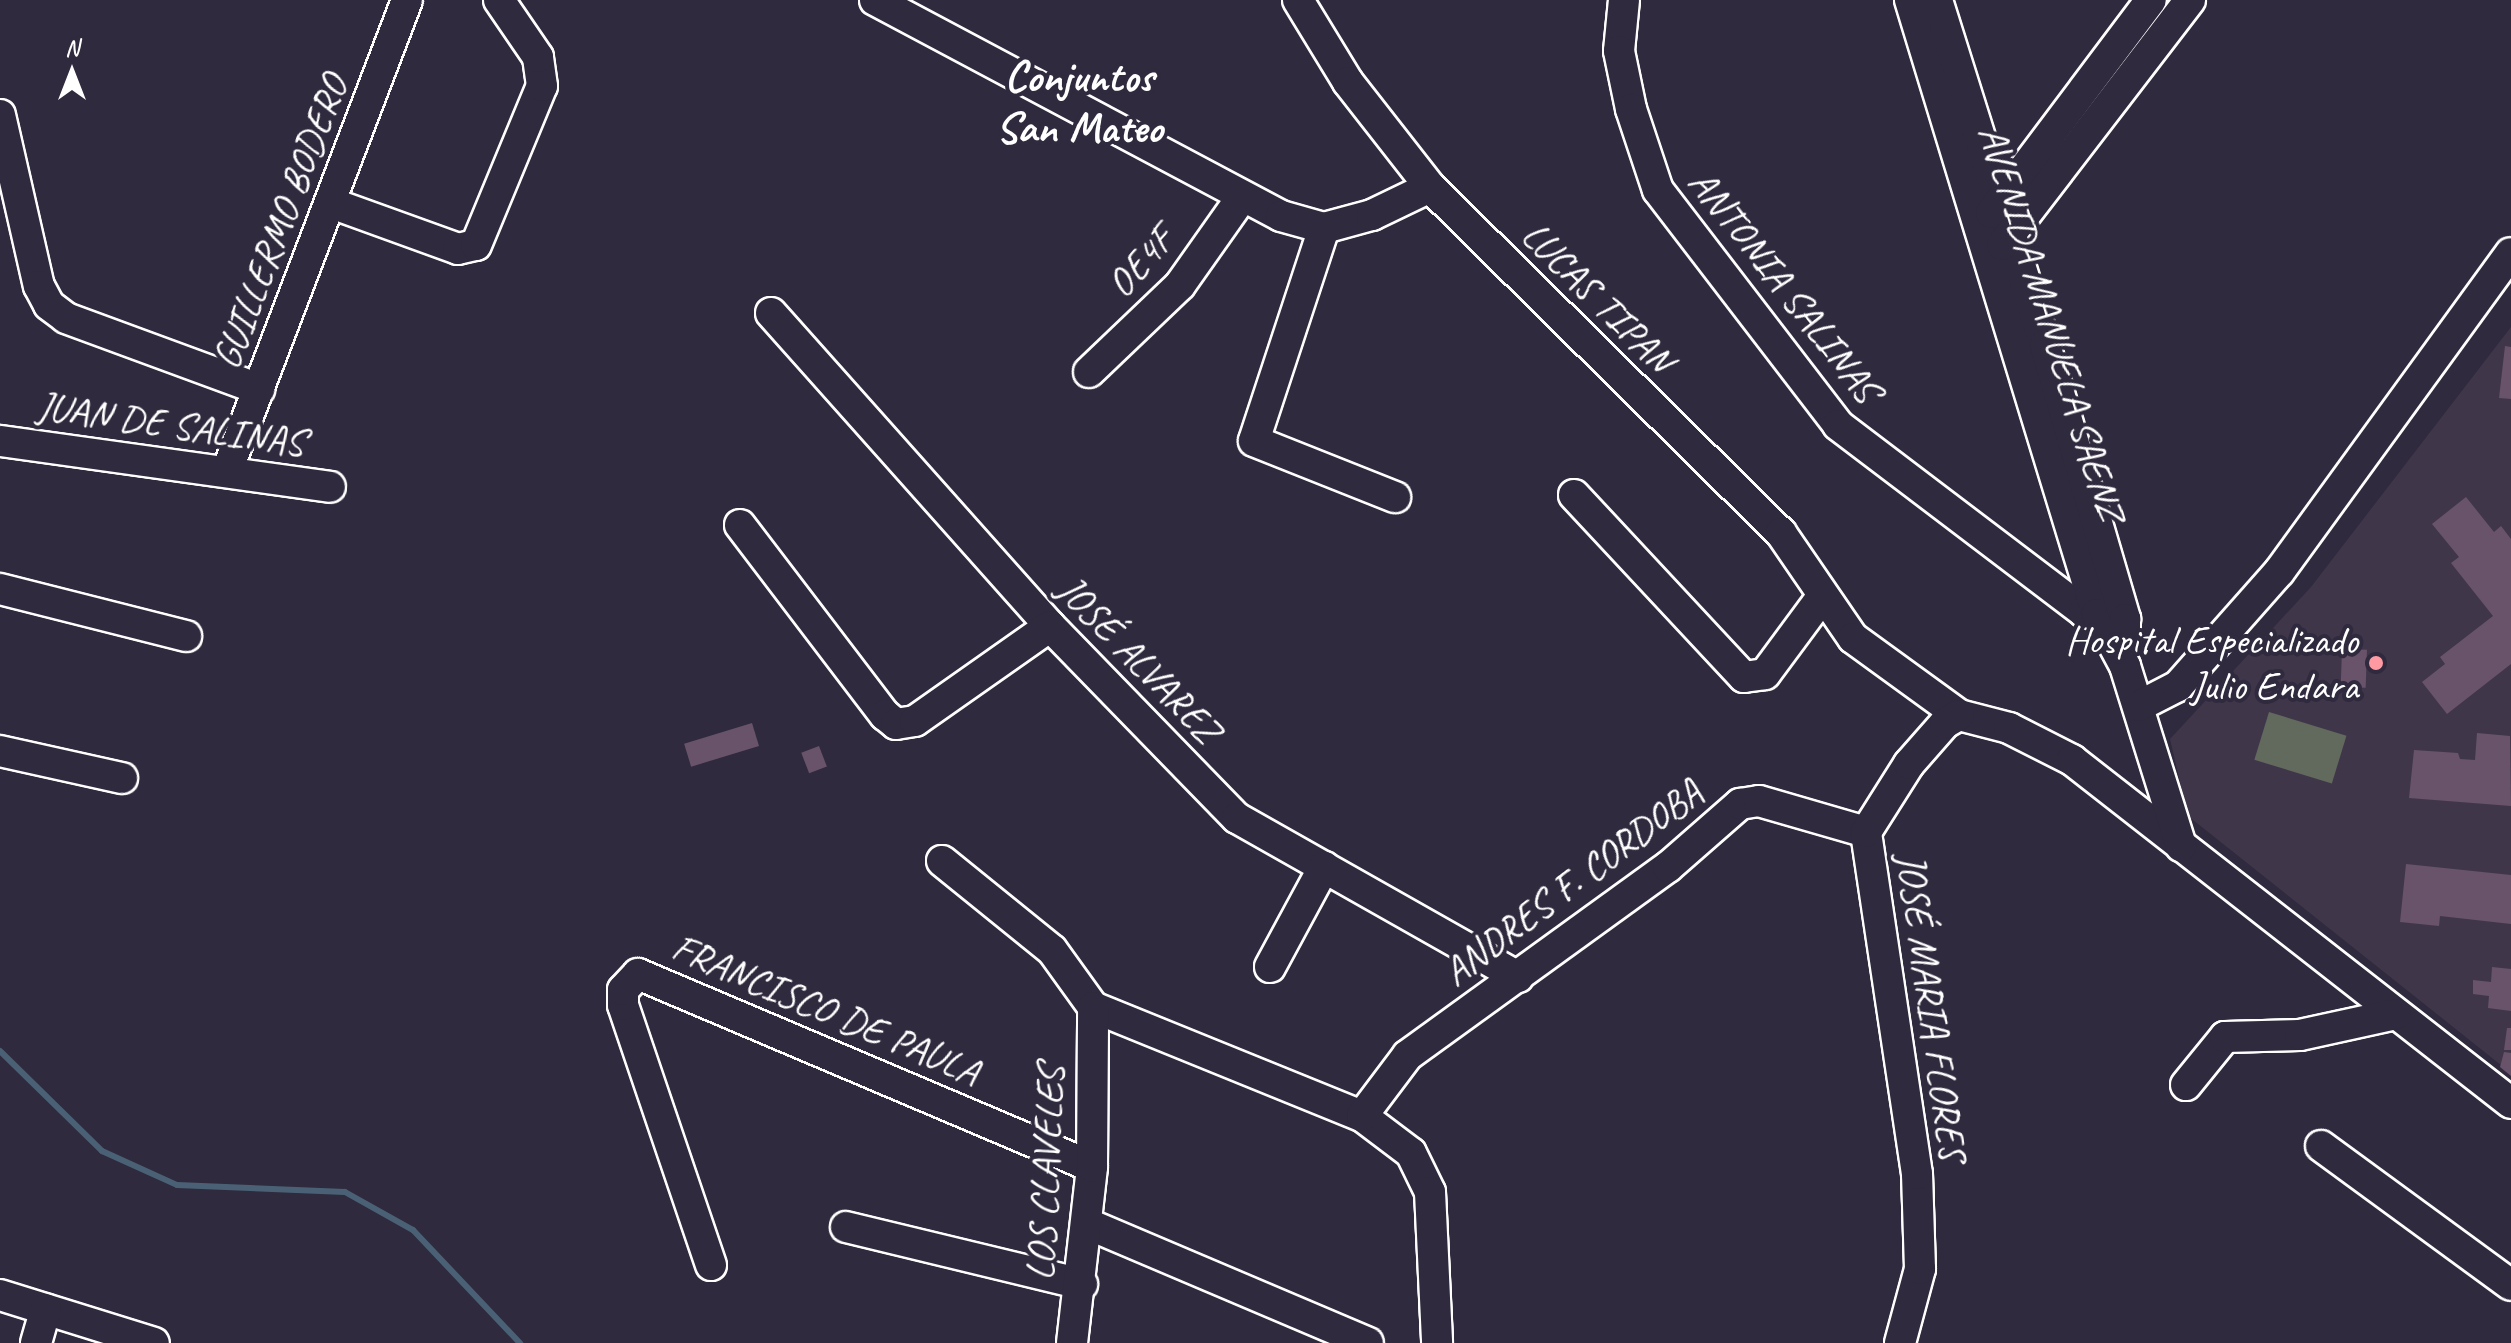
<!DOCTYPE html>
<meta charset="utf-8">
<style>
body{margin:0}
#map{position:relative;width:2511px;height:1343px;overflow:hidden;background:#2f2a3d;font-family:Caveat,sans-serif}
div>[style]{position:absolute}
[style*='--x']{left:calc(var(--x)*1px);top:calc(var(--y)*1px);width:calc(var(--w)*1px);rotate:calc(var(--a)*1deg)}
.built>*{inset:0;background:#40364a}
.green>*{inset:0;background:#616a5d;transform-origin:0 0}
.stream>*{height:6px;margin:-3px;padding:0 3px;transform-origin:3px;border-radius:3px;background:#4a6175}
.building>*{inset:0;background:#68536a;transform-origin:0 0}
.roads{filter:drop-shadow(2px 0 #fff) drop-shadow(-2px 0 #fff) drop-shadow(0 2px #fff) drop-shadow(0 -2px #fff)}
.minor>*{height:30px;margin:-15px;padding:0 15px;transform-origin:15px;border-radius:15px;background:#2f2a3d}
.dots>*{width:22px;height:22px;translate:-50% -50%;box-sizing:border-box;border:4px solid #2f2a3d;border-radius:50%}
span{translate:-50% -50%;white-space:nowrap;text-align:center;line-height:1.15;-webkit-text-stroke:8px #2f2a3d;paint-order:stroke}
.street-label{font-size:40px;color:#fff}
.poi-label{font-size:40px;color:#fff}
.right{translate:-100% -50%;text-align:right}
.quarter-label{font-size:44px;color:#fff;font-weight:700}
.north{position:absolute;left:32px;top:32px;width:80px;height:80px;-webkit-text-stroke:6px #2f2a3d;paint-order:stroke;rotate:0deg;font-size:22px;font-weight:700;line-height:32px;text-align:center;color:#fff}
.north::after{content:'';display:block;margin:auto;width:28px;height:36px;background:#fff;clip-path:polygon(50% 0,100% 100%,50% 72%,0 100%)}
</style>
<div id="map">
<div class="built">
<div style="clip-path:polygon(2511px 327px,2511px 1073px,2188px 816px,2170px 739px,2311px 587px)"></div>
</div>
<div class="green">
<div style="left:2269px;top:712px;width:81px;height:50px;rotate:17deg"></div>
</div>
<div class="stream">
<div style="--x:0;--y:1051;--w:143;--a:44.4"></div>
<div style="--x:102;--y:1151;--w:82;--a:24.4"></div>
<div style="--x:177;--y:1185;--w:168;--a:2.4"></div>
<div style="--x:345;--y:1192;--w:78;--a:29.2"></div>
<div style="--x:413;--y:1230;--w:156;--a:46.6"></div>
</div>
<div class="building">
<div style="clip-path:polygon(2505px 346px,2511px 347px,2511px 399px,2499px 398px)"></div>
<div style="clip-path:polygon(2466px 497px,2494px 532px,2501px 526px,2511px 539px,2511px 664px,2447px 714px,2422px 682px,2445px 664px,2440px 657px,2493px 616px,2451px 563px,2459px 557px,2432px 524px)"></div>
<div style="left:2342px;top:649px;width:25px;height:38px;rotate:2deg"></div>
<div style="left:752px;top:723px;width:24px;height:71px;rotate:73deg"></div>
<div style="clip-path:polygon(2477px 733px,2510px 736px,2511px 806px,2409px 798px,2414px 750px,2458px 753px,2460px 759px,2475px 760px)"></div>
<div style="left:819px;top:746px;width:22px;height:19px;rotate:69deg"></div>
<div style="clip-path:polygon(2406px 864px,2511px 875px,2511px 924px,2440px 916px,2439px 926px,2400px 922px)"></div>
<div style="clip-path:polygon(2492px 967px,2511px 969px,2511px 1011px,2488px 1008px,2489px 996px,2473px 994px,2473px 980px,2491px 982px)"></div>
<div style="clip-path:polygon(2507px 1028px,2511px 1028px,2511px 1050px,2504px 1050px)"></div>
<div style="clip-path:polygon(2504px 1052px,2511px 1053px,2511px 1076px,2500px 1067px)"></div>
</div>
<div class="roads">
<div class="minor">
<div style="--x:875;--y:0;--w:460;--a:28"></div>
<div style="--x:1281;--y:216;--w:45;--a:15.6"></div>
<div style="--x:1324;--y:228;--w:50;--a:-15.2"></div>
<div style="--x:1372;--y:215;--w:64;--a:-25.8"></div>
<div style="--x:1298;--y:0;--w:96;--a:58.6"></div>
<div style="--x:1348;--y:82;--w:133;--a:52"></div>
<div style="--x:1430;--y:187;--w:493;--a:44.6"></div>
<div style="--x:1781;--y:533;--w:127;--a:55.6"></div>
<div style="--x:1853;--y:638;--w:131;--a:36"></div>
<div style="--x:1959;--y:715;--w:52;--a:14.6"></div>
<div style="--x:2009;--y:728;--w:71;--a:26.9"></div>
<div style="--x:2072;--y:760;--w:557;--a:38"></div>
<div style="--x:1624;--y:0;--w:51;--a:95.6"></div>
<div style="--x:1619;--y:51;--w:59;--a:78.3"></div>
<div style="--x:1631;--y:109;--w:85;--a:71.6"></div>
<div style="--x:1658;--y:190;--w:296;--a:52.5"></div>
<div style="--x:1838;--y:425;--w:309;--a:37.2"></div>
<div style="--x:2084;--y:612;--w:42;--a:9.7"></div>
<div style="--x:1910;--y:0;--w:642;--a:73.06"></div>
<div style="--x:2097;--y:614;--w:59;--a:61.7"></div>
<div style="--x:2125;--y:666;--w:189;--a:72.7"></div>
<div style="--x:1937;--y:0;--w:362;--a:72.6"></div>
<div style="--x:2045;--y:345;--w:285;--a:73.7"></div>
<div style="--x:2125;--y:619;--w:17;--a:90"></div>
<div style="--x:0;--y:115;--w:175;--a:77.2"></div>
<div style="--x:39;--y:286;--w:21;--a:62"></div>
<div style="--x:49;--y:305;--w:21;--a:37"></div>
<div style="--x:66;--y:318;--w:206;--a:20.2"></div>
<div style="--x:331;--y:203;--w:135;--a:19.9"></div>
<div style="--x:458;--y:249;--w:18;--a:-13"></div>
<div style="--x:476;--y:245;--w:172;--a:-67.5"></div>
<div style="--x:542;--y:86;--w:29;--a:-98"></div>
<div style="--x:538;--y:57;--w:69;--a:-124.4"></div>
<div style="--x:1991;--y:213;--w:266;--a:-53.1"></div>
<div style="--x:1324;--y:228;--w:224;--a:108.2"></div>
<div style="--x:1254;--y:441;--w:152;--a:21.7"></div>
<div style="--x:2002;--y:245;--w:309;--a:-52.5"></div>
<div style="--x:771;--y:313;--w:419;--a:48.3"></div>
<div style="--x:1050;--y:626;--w:268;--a:45.8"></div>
<div style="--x:1237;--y:818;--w:323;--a:29.5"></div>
<div style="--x:1089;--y:372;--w:126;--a:-43.7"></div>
<div style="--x:1180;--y:285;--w:108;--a:-54.8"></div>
<div style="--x:0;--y:441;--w:333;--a:7.9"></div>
<div style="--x:227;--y:471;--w:504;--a:-69.08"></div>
<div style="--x:1574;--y:495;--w:249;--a:47"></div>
<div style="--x:1744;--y:677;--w:21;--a:-8"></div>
<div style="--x:1765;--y:674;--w:96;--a:-53.5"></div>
<div style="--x:740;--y:525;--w:239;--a:52.7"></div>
<div style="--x:885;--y:715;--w:14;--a:39"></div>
<div style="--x:896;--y:724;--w:19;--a:-9"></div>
<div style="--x:915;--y:721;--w:165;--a:-35.1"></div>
<div style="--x:0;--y:589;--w:192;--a:14.2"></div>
<div style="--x:2139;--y:706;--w:44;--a:-27.1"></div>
<div style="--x:2178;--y:686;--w:152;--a:-48.5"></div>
<div style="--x:2279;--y:572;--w:394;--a:-54"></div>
<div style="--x:0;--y:751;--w:125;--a:12.5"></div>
<div style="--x:942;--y:861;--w:141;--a:39"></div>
<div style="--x:1052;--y:950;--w:70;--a:54.3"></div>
<div style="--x:1093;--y:1007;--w:290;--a:22.1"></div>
<div style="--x:1362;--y:1116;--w:61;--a:37.1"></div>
<div style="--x:1411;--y:1153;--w:43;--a:64"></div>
<div style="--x:1430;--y:1192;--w:151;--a:87.3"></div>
<div style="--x:1270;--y:967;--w:114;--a:-61.6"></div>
<div style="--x:2186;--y:1085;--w:62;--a:-50.9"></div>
<div style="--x:2225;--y:1037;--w:75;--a:-1.5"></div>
<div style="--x:2300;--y:1035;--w:98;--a:-12.3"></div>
<div style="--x:1362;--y:1116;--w:76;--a:-53"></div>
<div style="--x:1408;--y:1055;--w:321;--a:-35.9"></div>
<div style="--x:1668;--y:867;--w:96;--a:-41.2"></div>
<div style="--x:1740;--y:804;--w:19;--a:-9"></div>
<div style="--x:1759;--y:801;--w:111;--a:16.2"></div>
<div style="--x:2321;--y:1146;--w:235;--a:36.2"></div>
<div style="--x:1088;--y:1224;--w:304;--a:23"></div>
<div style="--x:846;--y:1227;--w:243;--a:13.6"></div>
<div style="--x:711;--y:1265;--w:274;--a:-108.7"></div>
<div style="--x:623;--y:1005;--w:15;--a:-90"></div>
<div style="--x:623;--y:990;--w:22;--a:-47"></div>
<div style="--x:638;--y:974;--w:493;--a:23"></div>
<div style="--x:0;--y:1295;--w:161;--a:17.3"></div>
<div style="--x:36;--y:1343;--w:35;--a:-74"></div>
<div style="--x:1072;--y:1343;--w:177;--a:-83.5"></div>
<div style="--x:1092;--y:1167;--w:160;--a:-89.6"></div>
<div style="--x:1900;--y:1343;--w:77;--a:-74.9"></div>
<div style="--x:1920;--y:1269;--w:95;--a:-91.8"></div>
<div style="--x:1917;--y:1174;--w:346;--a:-98.5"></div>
<div style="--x:1866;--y:832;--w:80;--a:-57.7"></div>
<div style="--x:1909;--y:764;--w:55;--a:-48.7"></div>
<div style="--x:1945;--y:723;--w:16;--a:-30"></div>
</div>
</div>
<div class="dots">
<div style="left:2376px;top:663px;background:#ff9aa2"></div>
</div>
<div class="street-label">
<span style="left:280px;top:222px;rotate:-69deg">GUILLERMO BODERO</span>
<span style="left:1140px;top:262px;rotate:-48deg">OE4F</span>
<span style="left:1785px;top:285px;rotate:52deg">ANTONIA SALINAS</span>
<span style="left:1598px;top:297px;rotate:45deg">LUCAS TIPAN</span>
<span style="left:2052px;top:323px;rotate:73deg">AVENIDA MANUELA SAENZ</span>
<span style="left:171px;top:424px;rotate:8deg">JUAN DE SALINAS</span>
<span style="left:1139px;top:659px;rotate:46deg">JOSÉ ALVAREZ</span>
<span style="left:1572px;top:882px;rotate:-37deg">ANDRES F. CORDOBA</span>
<span style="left:1932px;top:1007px;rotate:82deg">JOSÉ MARIA FLORES</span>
<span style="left:826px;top:1009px;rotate:23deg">FRANCISCO DE PAULA</span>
<span style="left:1045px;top:1173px;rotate:-87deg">LOS CLAVELES</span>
</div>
<div class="poi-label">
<span class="right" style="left:2358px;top:663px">Hospital Especializado<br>Julio Endara</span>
</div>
<div class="quarter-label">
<span style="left:1079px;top:103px">Conjuntos<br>San Mateo</span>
</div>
<div class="north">N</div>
</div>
